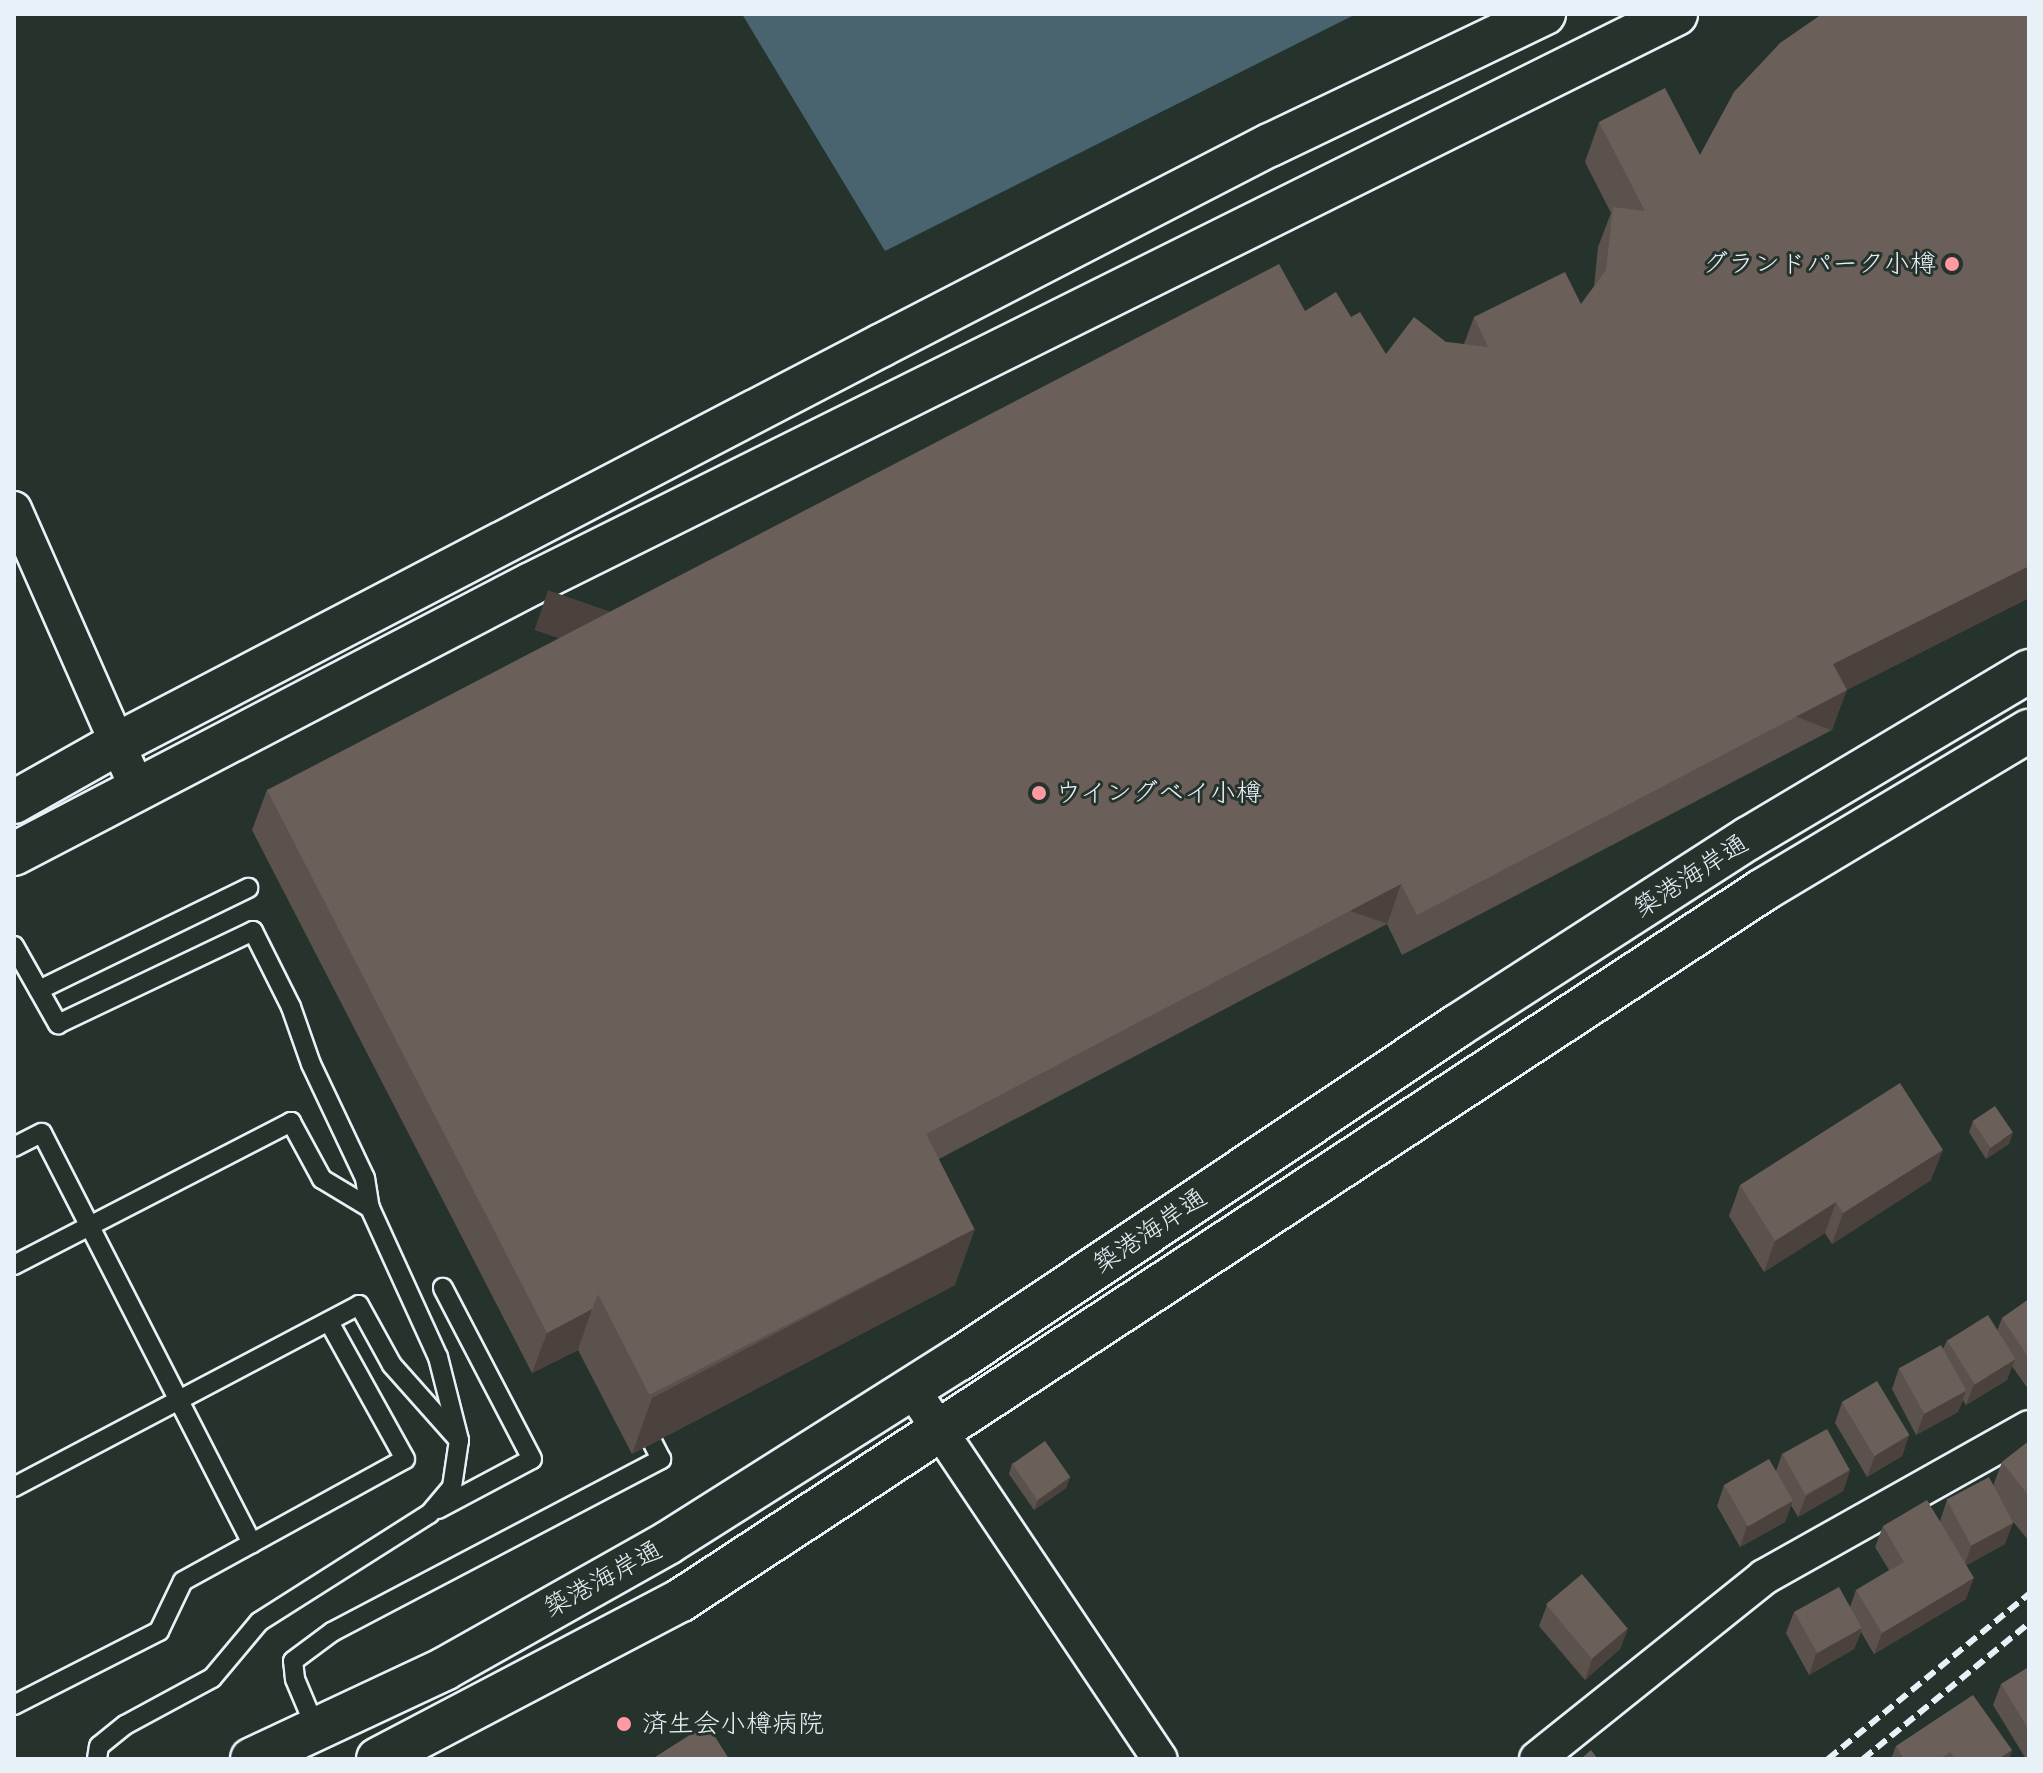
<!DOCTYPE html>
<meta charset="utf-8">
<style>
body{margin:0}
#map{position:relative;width:2043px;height:1773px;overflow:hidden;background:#26332d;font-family:Sriracha,"Klee One",sans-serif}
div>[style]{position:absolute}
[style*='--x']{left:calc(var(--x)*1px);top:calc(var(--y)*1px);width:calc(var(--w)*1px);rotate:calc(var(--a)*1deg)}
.water>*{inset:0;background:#49646e}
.roads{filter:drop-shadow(2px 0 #e8f1f8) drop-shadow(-2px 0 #e8f1f8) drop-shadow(0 2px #e8f1f8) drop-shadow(0 -2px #e8f1f8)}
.service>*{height:18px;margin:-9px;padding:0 9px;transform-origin:9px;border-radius:9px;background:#26332d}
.minor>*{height:34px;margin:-17px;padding:0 17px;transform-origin:17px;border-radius:17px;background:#26332d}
.tertiary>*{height:42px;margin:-21px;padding:0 21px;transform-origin:21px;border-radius:21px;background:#26332d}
.rail>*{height:6px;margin-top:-3px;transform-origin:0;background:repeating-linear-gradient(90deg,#e8f1f8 0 12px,transparent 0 18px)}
.wall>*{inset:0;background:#5c524d}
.shaded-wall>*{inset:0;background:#4b423e;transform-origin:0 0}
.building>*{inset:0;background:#6b5f59;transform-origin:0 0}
.dots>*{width:22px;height:22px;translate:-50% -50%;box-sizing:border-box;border:4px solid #26332d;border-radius:50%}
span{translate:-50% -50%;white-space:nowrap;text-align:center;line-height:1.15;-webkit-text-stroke:6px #26332d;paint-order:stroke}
.poi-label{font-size:26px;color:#e8f1f8}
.right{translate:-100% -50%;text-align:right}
.left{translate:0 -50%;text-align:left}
.street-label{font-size:26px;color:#e8f1f8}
.frame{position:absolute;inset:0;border:16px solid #e8f1f8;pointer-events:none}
</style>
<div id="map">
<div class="water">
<div style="clip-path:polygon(742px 14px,1356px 14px,885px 251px)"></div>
</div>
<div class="roads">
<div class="service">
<div style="--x:14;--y:946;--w:90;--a:60.6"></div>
<div style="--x:58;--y:1024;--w:216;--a:-25.5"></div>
<div style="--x:253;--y:931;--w:85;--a:63.4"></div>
<div style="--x:291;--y:1007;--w:60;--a:70.7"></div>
<div style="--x:311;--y:1064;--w:126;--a:64.7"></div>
<div style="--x:365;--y:1178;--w:30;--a:81"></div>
<div style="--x:370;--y:1208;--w:164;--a:65.5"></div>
<div style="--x:438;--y:1357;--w:86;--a:75.8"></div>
<div style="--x:459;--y:1440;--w:48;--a:98.5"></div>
<div style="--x:452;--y:1487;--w:35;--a:130"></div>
<div style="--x:429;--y:1514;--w:201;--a:147.6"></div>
<div style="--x:259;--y:1622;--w:73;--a:130"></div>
<div style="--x:212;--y:1678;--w:99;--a:151.6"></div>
<div style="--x:125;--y:1725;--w:33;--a:141"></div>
<div style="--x:99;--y:1746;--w:13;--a:99"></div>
<div style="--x:39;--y:990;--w:233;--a:-26"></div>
<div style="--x:14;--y:1147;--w:31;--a:-27"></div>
<div style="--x:42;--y:1133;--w:461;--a:62.9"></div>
<div style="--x:14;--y:1265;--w:312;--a:-27.3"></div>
<div style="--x:291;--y:1122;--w:65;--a:61.5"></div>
<div style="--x:322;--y:1179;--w:56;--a:31.1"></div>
<div style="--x:14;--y:1487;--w:390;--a:-27.8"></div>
<div style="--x:359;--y:1305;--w:68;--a:61.2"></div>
<div style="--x:392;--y:1365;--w:98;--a:48.3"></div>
<div style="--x:438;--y:1509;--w:106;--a:-28"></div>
<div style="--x:532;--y:1459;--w:193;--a:-117.5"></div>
<div style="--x:14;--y:1705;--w:163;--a:-27"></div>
<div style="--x:159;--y:1631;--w:55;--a:-64.4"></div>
<div style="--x:183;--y:1581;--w:253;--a:-28.8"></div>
<div style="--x:405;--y:1459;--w:157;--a:-119"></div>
<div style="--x:316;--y:1729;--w:54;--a:-112.8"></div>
<div style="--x:295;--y:1679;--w:18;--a:-96"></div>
<div style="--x:293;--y:1661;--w:49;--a:-36.6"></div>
<div style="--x:332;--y:1632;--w:372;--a:-27.7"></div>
<div style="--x:661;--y:1459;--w:18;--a:-117"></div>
</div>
<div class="minor">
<div style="--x:14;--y:509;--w:305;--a:66.2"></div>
<div style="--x:912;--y:1389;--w:445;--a:56.2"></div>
<div style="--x:1537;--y:1759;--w:291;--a:-38.7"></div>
<div style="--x:1764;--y:1577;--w:304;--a:-29.3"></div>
</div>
<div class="tertiary">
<div style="--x:14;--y:802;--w:118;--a:-29.4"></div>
<div style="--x:117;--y:744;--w:863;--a:-27.55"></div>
<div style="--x:882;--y:345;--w:437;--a:-27.3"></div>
<div style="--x:1270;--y:145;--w:304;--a:-25.6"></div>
<div style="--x:14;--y:854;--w:583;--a:-27.58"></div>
<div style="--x:531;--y:584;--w:1279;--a:-26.46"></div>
<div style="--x:252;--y:1759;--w:212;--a:-25.1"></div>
<div style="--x:444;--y:1669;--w:258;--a:-29.4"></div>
<div style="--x:669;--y:1542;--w:343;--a:-32.3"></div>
<div style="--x:959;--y:1359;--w:599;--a:-33.77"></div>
<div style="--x:1457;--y:1026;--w:347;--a:-32.8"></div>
<div style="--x:1749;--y:838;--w:326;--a:-30.8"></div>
<div style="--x:378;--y:1759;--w:342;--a:-27.7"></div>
<div style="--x:681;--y:1600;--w:1294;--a:-33.27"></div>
<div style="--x:1763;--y:890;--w:310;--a:-30.9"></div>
</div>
</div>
<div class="rail">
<div style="--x:1828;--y:1759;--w:260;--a:-39.4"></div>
<div style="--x:1863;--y:1759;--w:215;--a:-39.3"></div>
</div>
<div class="wall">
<div style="clip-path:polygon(2029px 14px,2029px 598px,1846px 690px,1832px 730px,1402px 955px,1387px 924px,939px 1159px,955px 1285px,632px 1454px,578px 1350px,532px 1373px,252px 830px,267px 790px,1305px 311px,1351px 317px,1386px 354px,1446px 342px,1464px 344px,1474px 317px,1581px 304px,1594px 287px,1598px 247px,1611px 213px,1585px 162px,1599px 122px,1700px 155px)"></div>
<div style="clip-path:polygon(1973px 1121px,2009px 1144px,1986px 1159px,1969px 1132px)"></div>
<div style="clip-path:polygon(1931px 1180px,1832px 1244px,1825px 1233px,1764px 1272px,1729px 1216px,1740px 1185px)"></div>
<div style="clip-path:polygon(2029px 1299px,2029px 1388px,2028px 1389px,2012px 1366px,2007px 1380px,1966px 1405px,1963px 1400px,1958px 1412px,1916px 1435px,1892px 1389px,1899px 1368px,1943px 1349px,1947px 1340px,1997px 1331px,2002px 1318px)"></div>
<div style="clip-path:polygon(1842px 1402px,1909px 1435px,1902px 1456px,1867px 1477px,1835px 1423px)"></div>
<div style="clip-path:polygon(2029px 1441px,2029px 1541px,2010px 1518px,2005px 1544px,1966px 1565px,1966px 1599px,1874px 1654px,1861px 1632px,1854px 1649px,1809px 1675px,1786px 1633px,1794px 1612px,1850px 1607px,1856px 1590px,1889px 1570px,1875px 1547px,1883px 1526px,1940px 1521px,1947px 1500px,1993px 1486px,2002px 1462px)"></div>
<div style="clip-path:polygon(1782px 1454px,1850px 1470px,1843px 1491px,1798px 1517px,1791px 1505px,1785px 1522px,1740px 1547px,1717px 1506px,1724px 1485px,1776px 1471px)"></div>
<div style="clip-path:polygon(1012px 1463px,1070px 1477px,1066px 1488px,1034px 1510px,1009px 1474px)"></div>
<div style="clip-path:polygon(1547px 1605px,1628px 1628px,1620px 1649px,1585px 1680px,1539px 1626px)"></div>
<div style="clip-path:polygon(2029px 1667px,2029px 1757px,2026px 1759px,1993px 1705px,2001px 1684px)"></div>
<div style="clip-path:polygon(1896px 1746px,2012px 1750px,2009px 1759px,1891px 1759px)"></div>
</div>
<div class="shaded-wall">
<div style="clip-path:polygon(2029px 566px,2029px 598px,1819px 704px,1833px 664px)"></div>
<div style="left:1847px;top:690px;width:43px;height:485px;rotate:111deg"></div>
<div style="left:1401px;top:884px;width:42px;height:902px;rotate:109deg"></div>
<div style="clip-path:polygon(2013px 1133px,2009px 1144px,1986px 1159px,1990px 1148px)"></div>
<div style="clip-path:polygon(1943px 1150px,1931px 1180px,1832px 1244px,1843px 1213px)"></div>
<div style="clip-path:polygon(1836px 1202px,1825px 1233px,1764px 1272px,1775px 1241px)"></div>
<div style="clip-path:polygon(975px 1229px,955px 1285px,632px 1454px,652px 1398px)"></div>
<div style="clip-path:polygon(592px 1309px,578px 1350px,532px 1373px,547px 1333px)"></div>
<div style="clip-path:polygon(2015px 1359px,2007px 1380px,1966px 1405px,1974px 1384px)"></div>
<div style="clip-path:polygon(1966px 1391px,1958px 1412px,1916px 1435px,1924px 1414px)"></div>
<div style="clip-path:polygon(1909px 1435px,1902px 1456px,1867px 1477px,1875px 1456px)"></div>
<div style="clip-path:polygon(1850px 1470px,1843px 1491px,1798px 1517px,1806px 1496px)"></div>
<div style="clip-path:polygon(1070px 1477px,1066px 1488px,1034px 1510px,1038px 1500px)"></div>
<div style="clip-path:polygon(1793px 1501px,1785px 1522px,1740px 1547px,1747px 1526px)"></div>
<div style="clip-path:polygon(2013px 1523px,2005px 1544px,1964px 1567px,1971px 1546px)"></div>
<div style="clip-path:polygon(1974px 1578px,1966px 1599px,1874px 1654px,1882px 1633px)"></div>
<div style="clip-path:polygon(1628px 1628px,1620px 1649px,1585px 1680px,1592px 1659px)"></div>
<div style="clip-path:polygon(1862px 1628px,1854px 1649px,1809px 1675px,1816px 1654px)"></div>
<div style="clip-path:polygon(2012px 1750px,2009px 1759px,1998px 1759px)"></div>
</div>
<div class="building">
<div style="clip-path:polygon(1822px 14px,2029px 14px,2029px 566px,1833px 664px,1847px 690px,1417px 915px,1401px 884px,926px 1134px,921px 1124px,598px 1294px,592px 1309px,547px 1333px,267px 790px,1279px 264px,1305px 311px,1336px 292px,1351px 317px,1360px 312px,1386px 354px,1414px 317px,1446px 342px,1488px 347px,1474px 317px,1565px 272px,1581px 304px,1606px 270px,1613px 207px,1645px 211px,1599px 122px,1665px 88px,1700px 155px,1734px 92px,1780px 43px)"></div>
<div style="clip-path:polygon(1900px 1083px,1943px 1150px,1843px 1213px,1836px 1202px,1775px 1241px,1740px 1185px)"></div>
<div style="left:1995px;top:1106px;width:32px;height:27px;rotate:56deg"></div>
<div style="left:921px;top:1124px;width:118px;height:365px;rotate:63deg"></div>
<div style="clip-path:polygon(2029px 1299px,2029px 1358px,2002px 1318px)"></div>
<div style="left:1988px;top:1315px;width:52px;height:48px;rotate:58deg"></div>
<div style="left:1941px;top:1345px;width:52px;height:48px;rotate:61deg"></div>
<div style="left:1877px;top:1381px;width:63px;height:41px;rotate:59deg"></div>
<div style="left:1827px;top:1429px;width:47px;height:51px;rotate:61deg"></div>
<div style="left:1045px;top:1441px;width:44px;height:40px;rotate:55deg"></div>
<div style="clip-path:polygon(2029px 1441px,2029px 1496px,2002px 1462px)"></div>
<div style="left:1769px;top:1459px;width:48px;height:52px;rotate:60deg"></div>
<div style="left:1989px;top:1477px;width:52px;height:48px;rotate:62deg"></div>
<div style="clip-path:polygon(1927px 1500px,1974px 1578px,1882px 1633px,1856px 1590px,1904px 1562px,1883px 1526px)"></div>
<div style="left:1582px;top:1574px;width:71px;height:47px;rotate:50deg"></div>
<div style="left:1839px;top:1587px;width:47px;height:51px;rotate:61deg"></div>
<div style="clip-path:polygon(2029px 1667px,2029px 1730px,2001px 1684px)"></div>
<div style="clip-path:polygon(1973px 1695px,2012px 1750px,1998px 1759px,1955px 1759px,1950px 1752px,1941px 1759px,1904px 1759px,1896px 1746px)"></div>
<div style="clip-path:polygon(707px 1724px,729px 1759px,652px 1759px)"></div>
<div style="clip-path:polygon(1591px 1750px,1598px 1759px,1581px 1759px)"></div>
</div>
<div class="dots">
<div style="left:1952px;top:264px;background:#ff9aa2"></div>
<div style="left:1039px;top:793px;background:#ff9aa2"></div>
<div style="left:624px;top:1724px;background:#ff9aa2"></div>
</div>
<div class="poi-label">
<span class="right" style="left:1936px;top:264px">グランドパーク小樽</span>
<span class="left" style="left:1055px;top:793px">ウイングベイ小樽</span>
<span class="left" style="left:642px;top:1724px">済生会小樽病院</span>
</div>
<div class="street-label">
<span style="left:1691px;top:876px;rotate:-33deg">築港海岸通</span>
<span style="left:1150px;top:1231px;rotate:-34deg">築港海岸通</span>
<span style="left:603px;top:1579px;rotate:-29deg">築港海岸通</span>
</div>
<div class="frame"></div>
</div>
